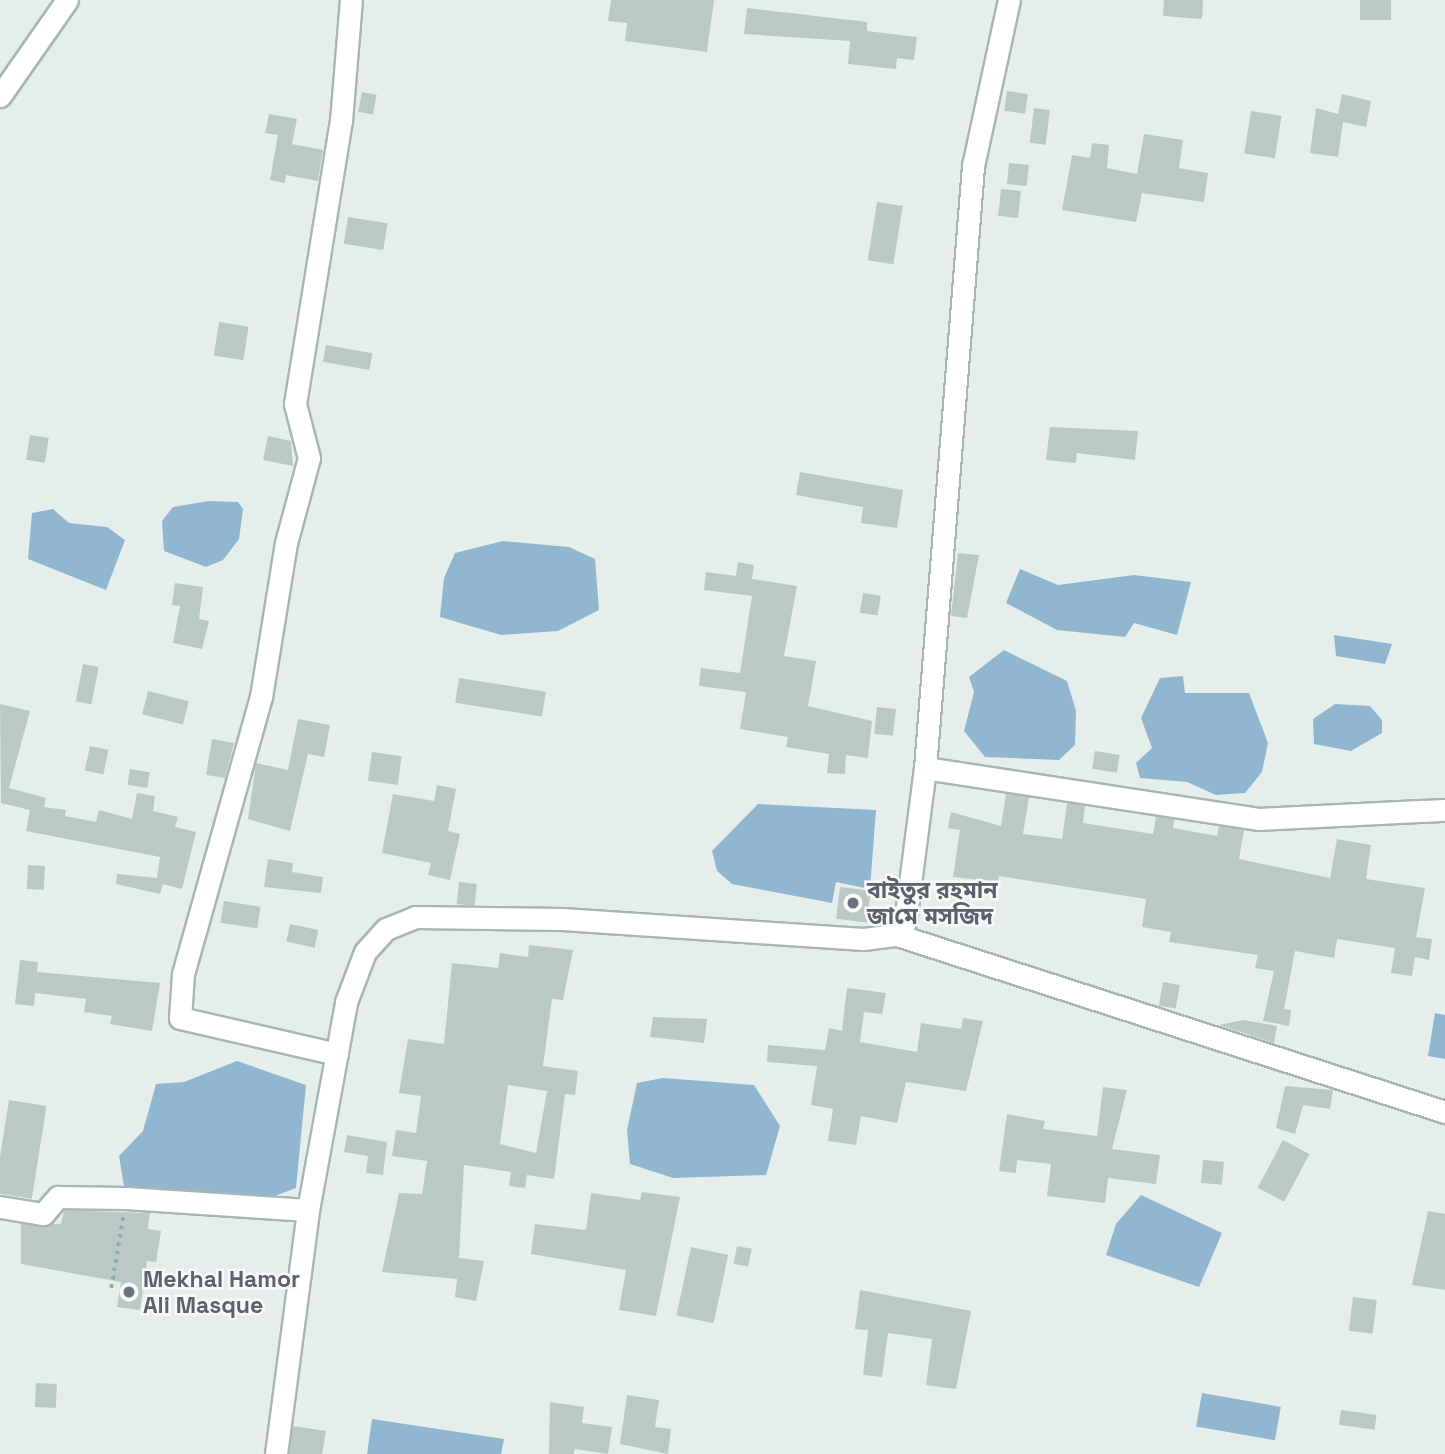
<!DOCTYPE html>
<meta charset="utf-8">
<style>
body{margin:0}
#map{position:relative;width:1445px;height:1454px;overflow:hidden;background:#e6eeec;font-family:"Space Grotesk","Noto Sans Bengali",sans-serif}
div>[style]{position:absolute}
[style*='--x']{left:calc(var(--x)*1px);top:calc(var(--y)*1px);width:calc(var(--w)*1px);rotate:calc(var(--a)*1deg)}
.water>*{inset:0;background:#91b7d0;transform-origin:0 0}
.building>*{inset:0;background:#bbc9c6;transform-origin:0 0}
.path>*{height:3.5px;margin-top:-1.75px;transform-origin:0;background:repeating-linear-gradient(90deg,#88b0ad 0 3.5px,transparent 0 8.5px)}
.roads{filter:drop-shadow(2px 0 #a8b6b5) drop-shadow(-2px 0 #a8b6b5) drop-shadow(0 2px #a8b6b5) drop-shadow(0 -2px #a8b6b5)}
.street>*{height:21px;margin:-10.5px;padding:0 10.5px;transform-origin:10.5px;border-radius:10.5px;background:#fff}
.dots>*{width:19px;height:19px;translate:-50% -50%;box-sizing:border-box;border:4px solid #f7faf9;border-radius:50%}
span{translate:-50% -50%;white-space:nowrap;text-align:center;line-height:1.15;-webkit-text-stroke:5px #f7faf9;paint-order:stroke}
.worship-label{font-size:23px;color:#5b616d;font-weight:700}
.left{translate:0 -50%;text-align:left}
</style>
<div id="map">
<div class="water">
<div style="clip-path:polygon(209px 501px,238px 502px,243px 509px,239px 539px,223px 560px,206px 567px,164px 551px,162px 521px,173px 507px)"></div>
<div style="clip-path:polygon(53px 509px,69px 523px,107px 527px,125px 540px,106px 590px,28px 559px,32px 513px)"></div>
<div style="clip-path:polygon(503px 541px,569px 547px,595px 559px,599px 610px,558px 631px,501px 635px,440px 617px,444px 578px,455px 553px)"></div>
<div style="clip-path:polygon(1020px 569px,1058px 585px,1134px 575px,1191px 582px,1177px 635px,1134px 623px,1125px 637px,1057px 630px,1006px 603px)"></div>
<div style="clip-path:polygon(1334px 635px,1392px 644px,1385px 664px,1336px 656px)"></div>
<div style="clip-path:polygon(1004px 650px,1067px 681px,1076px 711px,1075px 745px,1059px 760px,985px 757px,964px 731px,974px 692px,969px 677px)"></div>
<div style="clip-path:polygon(1183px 676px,1185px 693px,1249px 693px,1268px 743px,1262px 772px,1245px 793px,1216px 795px,1187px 782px,1140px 778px,1136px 763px,1152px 748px,1141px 718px,1160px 678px)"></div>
<div style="clip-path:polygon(1335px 704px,1370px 706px,1382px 720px,1382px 733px,1351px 751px,1314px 744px,1313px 719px)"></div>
<div style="clip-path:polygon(758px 804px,876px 810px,870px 889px,836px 882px,832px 903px,732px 884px,717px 871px,712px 851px)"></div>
<div style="clip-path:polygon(1435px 1013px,1445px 1015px,1445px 1059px,1428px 1056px)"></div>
<div style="clip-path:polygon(237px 1061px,306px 1085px,296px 1188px,267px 1199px,124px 1186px,119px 1156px,143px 1131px,156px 1084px,184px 1082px)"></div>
<div style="clip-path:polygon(663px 1078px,754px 1085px,780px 1126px,766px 1175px,673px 1178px,630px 1164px,627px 1130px,637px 1083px)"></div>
<div style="clip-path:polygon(1141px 1195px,1222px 1233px,1199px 1287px,1106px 1255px,1116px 1224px)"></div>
<div style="left:1202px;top:1393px;width:80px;height:34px;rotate:10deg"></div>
<div style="clip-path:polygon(372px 1419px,504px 1439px,501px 1454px,367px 1454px)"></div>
</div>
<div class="building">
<div style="clip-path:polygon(611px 0,714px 0,707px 52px,625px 41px,627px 23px,608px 21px)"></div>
<div style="clip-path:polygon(1164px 0,1203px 0,1202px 19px,1163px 16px)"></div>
<div style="left:1360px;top:0;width:31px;height:20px"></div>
<div style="clip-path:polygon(747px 8px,867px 22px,867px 31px,917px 37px,914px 60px,897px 58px,896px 69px,848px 64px,850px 41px,744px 34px)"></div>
<div style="left:1007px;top:91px;width:21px;height:20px;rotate:8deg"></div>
<div style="left:362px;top:92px;width:15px;height:20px;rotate:11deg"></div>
<div style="clip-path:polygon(1342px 94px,1371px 101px,1366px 127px,1343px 122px,1338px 157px,1310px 153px,1316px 108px,1338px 114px)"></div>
<div style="left:1034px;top:108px;width:16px;height:35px;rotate:7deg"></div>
<div style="left:1251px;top:111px;width:31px;height:43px;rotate:9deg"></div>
<div style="clip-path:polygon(269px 114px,297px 119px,292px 144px,323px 150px,318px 181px,286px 175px,285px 183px,270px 180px,278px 135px,265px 133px)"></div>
<div style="clip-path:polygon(1144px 134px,1183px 140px,1179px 168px,1208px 173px,1204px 202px,1142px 193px,1136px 222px,1062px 210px,1072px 155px,1090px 158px,1092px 143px,1109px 145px,1107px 168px,1137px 174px)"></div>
<div style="left:1009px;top:163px;width:20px;height:21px;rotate:6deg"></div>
<div style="left:1001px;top:189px;width:20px;height:27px;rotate:6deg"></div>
<div style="left:877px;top:202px;width:26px;height:59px;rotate:9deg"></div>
<div style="left:348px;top:217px;width:40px;height:27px;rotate:9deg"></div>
<div style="left:219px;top:322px;width:30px;height:34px;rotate:9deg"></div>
<div style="left:326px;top:345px;width:47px;height:17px;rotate:10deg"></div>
<div style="clip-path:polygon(1050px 427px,1138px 431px,1135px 460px,1077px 453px,1076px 463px,1046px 460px)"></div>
<div style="left:30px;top:435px;width:19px;height:25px;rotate:9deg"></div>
<div style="clip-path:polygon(268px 436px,291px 441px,293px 466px,263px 460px)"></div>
<div style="clip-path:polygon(800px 472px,903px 490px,897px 528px,861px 523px,863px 507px,796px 495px)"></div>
<div style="clip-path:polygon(958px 553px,979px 555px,967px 618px,951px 616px)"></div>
<div style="clip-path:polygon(738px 562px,754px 565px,752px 579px,797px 586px,784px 656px,816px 661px,808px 706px,872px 721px,868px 758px,846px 755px,845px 774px,827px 773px,829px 754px,786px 747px,788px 737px,740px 729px,746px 692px,699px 686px,701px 668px,740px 673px,752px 596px,704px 590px,706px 572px,736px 576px)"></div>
<div style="clip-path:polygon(175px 583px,203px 587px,199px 619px,209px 621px,202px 649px,173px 643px,180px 606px,172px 605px)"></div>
<div style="left:863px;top:593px;width:18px;height:20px;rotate:9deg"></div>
<div style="left:83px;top:664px;width:16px;height:38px;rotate:11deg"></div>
<div style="left:459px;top:678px;width:88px;height:25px;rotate:9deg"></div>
<div style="left:148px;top:691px;width:42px;height:24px;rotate:14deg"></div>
<div style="clip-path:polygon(0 704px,30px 711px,9px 788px,46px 798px,44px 807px,66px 810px,65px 816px,96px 822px,99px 810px,132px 819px,137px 793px,155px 796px,153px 811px,178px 817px,175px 827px,196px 832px,182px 889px,163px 884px,160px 894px,116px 884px,117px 874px,157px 878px,160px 857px,26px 831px,30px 810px,1px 803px)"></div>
<div style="left:877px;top:707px;width:19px;height:27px;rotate:6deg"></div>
<div style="clip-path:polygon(298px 719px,330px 725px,324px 757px,308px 754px,290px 831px,248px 819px,256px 763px,288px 770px)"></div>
<div style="clip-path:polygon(212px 739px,234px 743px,225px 778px,206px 775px)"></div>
<div style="left:90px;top:746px;width:19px;height:25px;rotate:12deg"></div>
<div style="left:1095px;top:751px;width:25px;height:18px;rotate:9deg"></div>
<div style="left:372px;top:752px;width:30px;height:29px;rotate:8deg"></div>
<div style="left:130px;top:769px;width:20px;height:16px;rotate:9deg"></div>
<div style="clip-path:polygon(437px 785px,456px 789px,448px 831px,460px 834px,450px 880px,428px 875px,431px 863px,382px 853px,393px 794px,434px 801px)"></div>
<div style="clip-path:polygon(1006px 794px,1029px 797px,1023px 834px,1062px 839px,1067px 803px,1085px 806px,1083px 823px,1153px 834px,1156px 817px,1174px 819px,1173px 828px,1217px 836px,1219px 826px,1244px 830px,1239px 859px,1330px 878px,1337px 839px,1371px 845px,1366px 879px,1425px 888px,1416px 937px,1432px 939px,1429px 960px,1415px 957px,1412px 976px,1391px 973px,1395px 948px,1337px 939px,1334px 958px,1295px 951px,1284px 1009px,1291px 1010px,1289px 1026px,1263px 1021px,1274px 971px,1255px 968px,1258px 955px,1169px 942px,1171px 932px,1142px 927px,1146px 899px,999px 876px,998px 882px,953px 877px,960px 830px,948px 828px,951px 812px,1001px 826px)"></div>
<div style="clip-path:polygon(268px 859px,293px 863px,292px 872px,323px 877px,321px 893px,264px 887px)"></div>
<div style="left:28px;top:865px;width:17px;height:24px;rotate:3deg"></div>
<div style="left:459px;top:882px;width:18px;height:22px;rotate:6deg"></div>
<div style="left:840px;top:887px;width:31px;height:32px;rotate:7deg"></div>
<div style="left:224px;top:901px;width:37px;height:22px;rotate:9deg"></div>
<div style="left:290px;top:924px;width:29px;height:18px;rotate:12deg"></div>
<div style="clip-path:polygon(evenodd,529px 945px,573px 950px,563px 1000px,552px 999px,543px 1066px,578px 1071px,575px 1095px,565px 1094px,554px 1179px,527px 1175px,525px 1188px,509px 1186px,511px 1172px,464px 1165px,459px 1258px,484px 1261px,476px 1301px,455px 1297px,457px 1279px,382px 1272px,399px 1193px,422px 1194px,427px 1161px,392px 1156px,396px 1130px,416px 1133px,421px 1096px,399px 1093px,408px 1039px,444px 1044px,452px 963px,498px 968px,500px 953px,528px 957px,529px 945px,508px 1085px,547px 1091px,536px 1153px,500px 1144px,508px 1085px)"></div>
<div style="clip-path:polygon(20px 960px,38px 962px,37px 972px,160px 983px,152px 1031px,110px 1024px,112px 1016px,84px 1012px,86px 999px,35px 993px,34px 1006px,15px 1004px)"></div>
<div style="left:1163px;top:982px;width:17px;height:24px;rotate:10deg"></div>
<div style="clip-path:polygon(847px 988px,886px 993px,882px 1014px,864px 1012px,860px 1042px,917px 1052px,921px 1023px,961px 1029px,963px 1018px,983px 1021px,966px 1091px,906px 1082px,897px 1123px,861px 1116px,856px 1145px,828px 1141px,833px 1109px,811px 1105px,817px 1066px,767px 1062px,768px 1045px,825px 1050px,829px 1028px,842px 1031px)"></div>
<div style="clip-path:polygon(653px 1017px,707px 1019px,704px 1043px,650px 1037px)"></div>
<div style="clip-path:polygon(1243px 1020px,1277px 1026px,1274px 1043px,1219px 1025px)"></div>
<div style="clip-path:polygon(1285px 1086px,1333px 1090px,1330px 1109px,1303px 1105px,1295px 1134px,1276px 1128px)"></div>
<div style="clip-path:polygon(1103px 1087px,1127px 1090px,1112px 1149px,1160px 1155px,1156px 1184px,1108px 1178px,1105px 1203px,1047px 1196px,1051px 1164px,1017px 1160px,1016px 1173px,999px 1171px,1007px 1114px,1045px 1121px,1043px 1129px,1097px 1136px)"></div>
<div style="left:9px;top:1100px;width:38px;height:94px;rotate:9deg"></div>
<div style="clip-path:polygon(347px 1135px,387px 1142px,383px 1175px,366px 1173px,368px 1156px,344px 1152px)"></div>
<div style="left:1283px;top:1140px;width:30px;height:54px;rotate:28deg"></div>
<div style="left:1203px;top:1160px;width:21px;height:23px;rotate:5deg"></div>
<div style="clip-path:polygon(642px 1192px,680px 1197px,656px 1316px,619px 1310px,626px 1270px,531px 1254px,535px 1224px,586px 1230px,591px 1193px,640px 1200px)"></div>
<div style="clip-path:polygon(64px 1210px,150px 1213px,148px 1229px,161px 1231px,156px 1262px,147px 1261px,140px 1310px,117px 1307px,121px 1282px,21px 1264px,21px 1224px,61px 1224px)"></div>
<div style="clip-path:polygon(1428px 1211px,1445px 1214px,1445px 1290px,1412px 1285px)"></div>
<div style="left:737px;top:1246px;width:15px;height:18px;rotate:11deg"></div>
<div style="left:691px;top:1247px;width:38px;height:70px;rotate:12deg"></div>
<div style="clip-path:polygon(860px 1290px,971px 1311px,956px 1389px,926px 1385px,932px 1339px,888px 1333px,882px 1377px,863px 1375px,868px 1330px,855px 1329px)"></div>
<div style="left:1353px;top:1297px;width:24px;height:34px;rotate:7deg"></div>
<div style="left:36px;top:1383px;width:21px;height:24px;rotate:3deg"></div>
<div style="clip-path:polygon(627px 1395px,659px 1400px,655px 1427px,671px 1429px,668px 1454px,620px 1444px)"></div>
<div style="clip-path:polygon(550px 1402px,584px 1407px,582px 1423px,612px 1427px,608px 1454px,575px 1449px,574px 1454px,549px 1454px)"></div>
<div style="left:1341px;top:1410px;width:36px;height:15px;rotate:8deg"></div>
<div style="clip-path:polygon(293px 1426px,326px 1431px,322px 1454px,289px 1454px)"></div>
</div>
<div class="path">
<div style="--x:111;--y:1288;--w:72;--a:-80.4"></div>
</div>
<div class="roads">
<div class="street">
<div style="--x:0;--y:96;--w:117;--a:-55.1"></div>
<div style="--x:925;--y:768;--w:337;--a:8.7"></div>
<div style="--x:1258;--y:819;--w:187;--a:-2.8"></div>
<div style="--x:897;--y:935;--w:576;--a:17.9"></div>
<div style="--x:337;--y:1054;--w:161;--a:-167.1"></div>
<div style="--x:180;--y:1018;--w:44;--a:-86.1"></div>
<div style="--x:183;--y:974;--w:288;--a:-74.3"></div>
<div style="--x:261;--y:697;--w:156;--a:-80.8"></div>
<div style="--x:286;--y:543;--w:88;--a:-74.9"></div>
<div style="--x:309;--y:458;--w:56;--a:-104.5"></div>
<div style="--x:295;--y:404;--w:287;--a:-80.8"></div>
<div style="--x:341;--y:121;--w:121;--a:-85.3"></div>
<div style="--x:0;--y:1207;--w:44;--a:9.2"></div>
<div style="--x:43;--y:1214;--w:23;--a:-49"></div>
<div style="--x:58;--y:1197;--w:68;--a:0.8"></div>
<div style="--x:126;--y:1198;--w:182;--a:3.8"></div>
<div style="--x:276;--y:1454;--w:246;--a:-82.5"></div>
<div style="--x:308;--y:1210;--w:211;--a:-79.6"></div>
<div style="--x:346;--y:1002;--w:53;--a:-69.2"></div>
<div style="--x:365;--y:952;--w:31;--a:-48"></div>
<div style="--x:386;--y:929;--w:31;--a:-22"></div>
<div style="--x:415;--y:917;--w:147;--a:0.8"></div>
<div style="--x:562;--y:919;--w:302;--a:3.8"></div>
<div style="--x:863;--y:939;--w:34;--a:-7"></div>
<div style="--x:897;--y:935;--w:15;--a:-58"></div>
<div style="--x:905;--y:922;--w:155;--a:-82.6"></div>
<div style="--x:925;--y:768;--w:604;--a:-85.44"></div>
<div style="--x:973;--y:166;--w:170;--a:-77.8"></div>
</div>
</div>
<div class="dots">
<div style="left:853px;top:903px;background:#6b7280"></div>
<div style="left:129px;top:1292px;background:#6b7280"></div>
</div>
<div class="worship-label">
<span class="left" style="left:867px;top:903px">বাইতুর রহমান<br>জা‌মে মস‌জিদ</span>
<span class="left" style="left:143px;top:1292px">Mekhal Hamor<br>Ali Masque</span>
</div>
</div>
